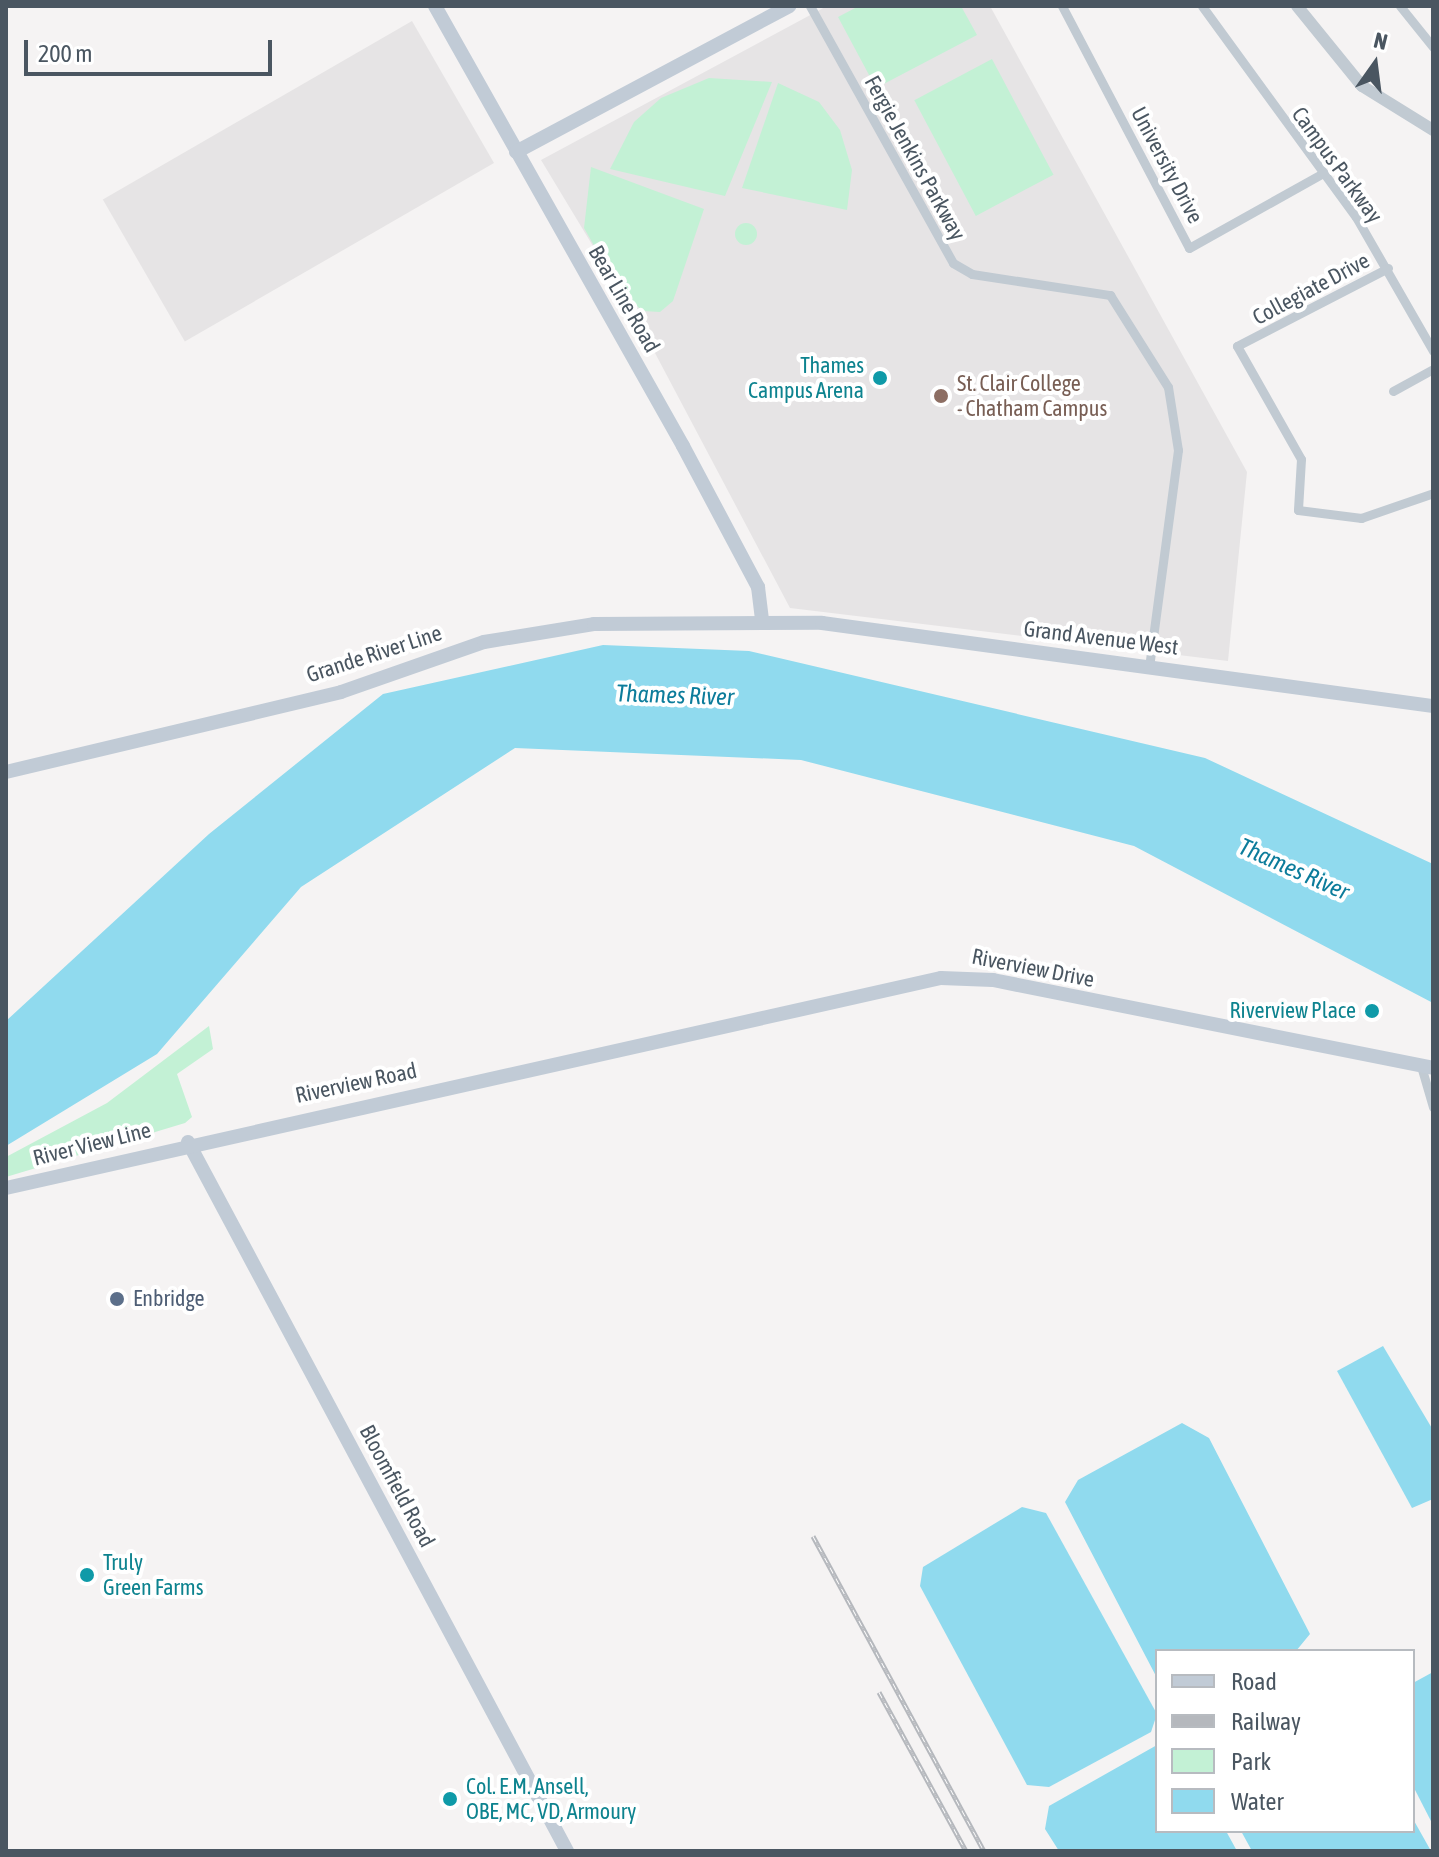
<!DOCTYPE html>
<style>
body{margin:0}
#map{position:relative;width:1439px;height:1857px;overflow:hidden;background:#f5f3f3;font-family:"Asap Condensed",sans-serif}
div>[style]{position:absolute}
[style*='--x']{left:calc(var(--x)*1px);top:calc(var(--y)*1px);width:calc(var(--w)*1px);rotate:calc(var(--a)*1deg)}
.education>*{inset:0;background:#e6e4e5;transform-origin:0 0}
.green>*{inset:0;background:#c3f1d5;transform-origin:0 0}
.round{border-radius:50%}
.water>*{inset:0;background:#90daee}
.minor>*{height:9px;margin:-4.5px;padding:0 4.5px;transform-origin:4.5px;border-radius:4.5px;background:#c1cad2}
.tertiary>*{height:12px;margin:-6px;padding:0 6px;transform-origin:6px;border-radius:6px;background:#c1cad2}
.secondary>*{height:14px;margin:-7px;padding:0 7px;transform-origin:7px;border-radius:7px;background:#c1cbd6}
.rail>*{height:5px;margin-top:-2.5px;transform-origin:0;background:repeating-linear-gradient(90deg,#fff 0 6px,#b5b8bd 0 12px);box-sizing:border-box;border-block:2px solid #b5b8bd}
.dots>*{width:22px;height:22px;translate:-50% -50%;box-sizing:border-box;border:4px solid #fff;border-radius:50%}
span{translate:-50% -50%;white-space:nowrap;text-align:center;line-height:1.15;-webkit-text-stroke:8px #fff;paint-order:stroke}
.street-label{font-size:22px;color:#4a5661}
.culture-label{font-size:22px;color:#0d838f}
.right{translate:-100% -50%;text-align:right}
.left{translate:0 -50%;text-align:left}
.education-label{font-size:22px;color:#785e54}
.service-label{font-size:22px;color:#4e5e75}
.water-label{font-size:24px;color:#0c7c9b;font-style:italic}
.frame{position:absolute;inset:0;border:8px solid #4a5661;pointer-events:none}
.legend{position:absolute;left:1155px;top:1649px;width:260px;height:184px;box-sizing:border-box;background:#fff;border:2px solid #b7bbc0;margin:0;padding:10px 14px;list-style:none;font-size:24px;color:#4a5661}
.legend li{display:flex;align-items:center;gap:16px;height:40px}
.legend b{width:40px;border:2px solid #b7bbc0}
.north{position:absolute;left:1335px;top:24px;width:80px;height:80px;-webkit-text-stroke:6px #fff;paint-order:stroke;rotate:14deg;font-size:22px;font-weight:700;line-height:32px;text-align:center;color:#4a5661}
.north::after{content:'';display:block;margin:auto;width:28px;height:36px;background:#4a5661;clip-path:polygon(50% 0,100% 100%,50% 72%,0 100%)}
.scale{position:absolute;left:24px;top:40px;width:248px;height:36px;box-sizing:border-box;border:4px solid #4a5661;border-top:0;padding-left:10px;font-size:24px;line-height:28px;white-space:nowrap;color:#4a5661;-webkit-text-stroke:6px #fff;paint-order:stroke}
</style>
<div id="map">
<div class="education">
<div style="clip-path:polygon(827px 6px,990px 6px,1247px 472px,1228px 661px,790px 608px,637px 319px,541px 160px)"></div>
<div style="left:412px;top:21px;width:164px;height:357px;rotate:60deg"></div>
</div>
<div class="green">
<div style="clip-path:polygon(859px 6px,961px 6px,977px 35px,876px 88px,838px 17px)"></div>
<div style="left:992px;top:59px;width:131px;height:88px;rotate:62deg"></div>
<div style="clip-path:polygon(709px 78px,772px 82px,725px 196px,610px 169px,634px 122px,661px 98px)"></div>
<div style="clip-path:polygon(778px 83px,819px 102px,840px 130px,852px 170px,847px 210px,742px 188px)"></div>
<div style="clip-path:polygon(591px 167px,704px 209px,673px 301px,660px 312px,643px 311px,621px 293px,584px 228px)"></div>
<div class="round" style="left:735px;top:223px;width:22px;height:22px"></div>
<div style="clip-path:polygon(209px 1026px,213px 1049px,177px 1074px,192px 1117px,185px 1123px,6px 1177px,6px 1157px,107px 1103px)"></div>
</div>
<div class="water">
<div style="clip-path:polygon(603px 645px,749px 651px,1205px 758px,1433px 864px,1433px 1003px,1134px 846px,801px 760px,515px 748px,301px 887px,157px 1054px,6px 1146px,6px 1021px,209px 834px,383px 694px)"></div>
<div style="clip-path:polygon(1383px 1346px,1433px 1430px,1433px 1499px,1412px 1508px,1337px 1371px)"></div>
<div style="clip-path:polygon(1182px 1423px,1209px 1438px,1310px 1634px,1296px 1651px,1157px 1651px,1157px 1678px,1065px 1502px,1078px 1480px)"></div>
<div style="clip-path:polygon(1022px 1507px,1046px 1513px,1157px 1714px,1151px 1732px,1049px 1787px,1027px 1785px,920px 1586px,923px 1567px)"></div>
<div style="clip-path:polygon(1433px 1672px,1433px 1825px,1413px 1786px,1413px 1683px)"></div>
<div style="clip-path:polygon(1157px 1745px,1157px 1831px,1226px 1831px,1237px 1851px,1059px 1851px,1045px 1829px,1049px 1806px)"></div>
<div style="clip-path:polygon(1413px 1819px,1431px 1851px,1252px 1851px,1241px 1831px,1413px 1831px)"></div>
</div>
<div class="minor">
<div style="--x:810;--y:6;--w:294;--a:60.9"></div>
<div style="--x:953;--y:263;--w:22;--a:30"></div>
<div style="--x:972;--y:274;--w:140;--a:8.7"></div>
<div style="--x:1110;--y:295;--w:109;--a:57.8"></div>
<div style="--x:1168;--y:387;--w:64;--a:81"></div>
<div style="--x:1178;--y:450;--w:218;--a:97.6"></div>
<div style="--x:1062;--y:6;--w:273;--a:62.3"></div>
<div style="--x:1189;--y:248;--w:154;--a:-29.2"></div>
<div style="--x:1202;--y:6;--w:261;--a:53.9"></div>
<div style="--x:1356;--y:217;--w:155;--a:60.1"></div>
<div style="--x:1400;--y:6;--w:53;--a:51.2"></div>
<div style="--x:1388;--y:268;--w:170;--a:152.7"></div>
<div style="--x:1237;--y:346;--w:130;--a:60.5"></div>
<div style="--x:1301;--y:459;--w:51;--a:93.4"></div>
<div style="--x:1298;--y:510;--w:64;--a:7.2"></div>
<div style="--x:1361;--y:518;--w:76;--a:-19.1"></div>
<div style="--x:1393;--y:391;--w:46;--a:-28.8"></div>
<div style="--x:1421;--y:1066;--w:43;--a:73.7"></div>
</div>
<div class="tertiary">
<div style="--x:1297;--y:6;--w:103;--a:50.9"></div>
<div style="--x:1362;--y:86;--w:84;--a:31.8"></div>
</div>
<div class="secondary">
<div style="--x:435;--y:6;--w:505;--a:60.59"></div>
<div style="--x:683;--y:446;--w:160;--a:62"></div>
<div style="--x:758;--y:587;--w:32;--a:83"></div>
<div style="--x:516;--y:152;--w:310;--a:-28.1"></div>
<div style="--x:6;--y:772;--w:344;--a:-13.4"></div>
<div style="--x:341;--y:692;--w:151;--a:-19.3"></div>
<div style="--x:484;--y:642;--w:111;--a:-9.3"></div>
<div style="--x:594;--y:624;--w:228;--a:-0.3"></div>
<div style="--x:822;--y:623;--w:617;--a:7.74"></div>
<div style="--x:188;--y:1142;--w:804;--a:61.87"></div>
<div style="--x:6;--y:1188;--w:958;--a:-12.66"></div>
<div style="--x:941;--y:978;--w:52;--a:2.2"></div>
<div style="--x:993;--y:980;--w:449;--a:11.3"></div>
</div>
<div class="rail">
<div style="--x:813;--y:1536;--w:358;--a:61.5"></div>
<div style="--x:879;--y:1692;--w:181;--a:61.3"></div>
</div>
<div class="dots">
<div style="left:880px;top:378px;background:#0f9aa8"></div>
<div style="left:941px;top:396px;background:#8d6e63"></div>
<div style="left:1372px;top:1011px;background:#0f9aa8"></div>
<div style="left:117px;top:1299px;background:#5c6f8a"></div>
<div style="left:87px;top:1575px;background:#0f9aa8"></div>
<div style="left:450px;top:1799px;background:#0f9aa8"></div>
</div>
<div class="street-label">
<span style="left:915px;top:158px;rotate:61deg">Fergie Jenkins Parkway</span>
<span style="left:1167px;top:165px;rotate:62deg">University Drive</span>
<span style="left:1337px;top:165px;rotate:54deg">Campus Parkway</span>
<span style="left:1311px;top:289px;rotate:-28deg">Collegiate Drive</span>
<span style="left:624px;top:299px;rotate:60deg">Bear Line Road</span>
<span style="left:1101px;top:638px;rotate:7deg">Grand Avenue West</span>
<span style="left:374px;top:654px;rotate:-18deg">Grande River Line</span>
<span style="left:1033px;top:968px;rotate:11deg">Riverview Drive</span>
<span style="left:356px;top:1083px;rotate:-12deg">Riverview Road</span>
<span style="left:92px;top:1144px;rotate:-14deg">River View Line</span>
<span style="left:397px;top:1486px;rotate:62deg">Bloomfield Road</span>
</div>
<div class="culture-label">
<span class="right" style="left:864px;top:378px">Thames<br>Campus Arena</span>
<span class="right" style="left:1356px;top:1011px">Riverview Place</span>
<span class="left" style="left:103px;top:1575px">Truly<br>Green Farms</span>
<span class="left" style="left:466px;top:1799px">Col. E.M. Ansell,<br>OBE, MC, VD, Armoury</span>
</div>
<div class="education-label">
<span class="left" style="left:957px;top:396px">St. Clair College<br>- Chatham Campus</span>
</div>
<div class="service-label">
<span class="left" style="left:133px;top:1299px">Enbridge</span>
</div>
<div class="water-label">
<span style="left:675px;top:695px;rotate:2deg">Thames River</span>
<span style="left:1294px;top:869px;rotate:24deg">Thames River</span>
</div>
<div class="frame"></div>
<ul class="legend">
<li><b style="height:10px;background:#c1cbd6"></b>Road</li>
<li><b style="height:10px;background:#b5b8bd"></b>Railway</li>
<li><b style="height:22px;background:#c3f1d5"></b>Park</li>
<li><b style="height:22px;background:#90daee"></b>Water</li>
</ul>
<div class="north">N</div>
<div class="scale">200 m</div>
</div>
